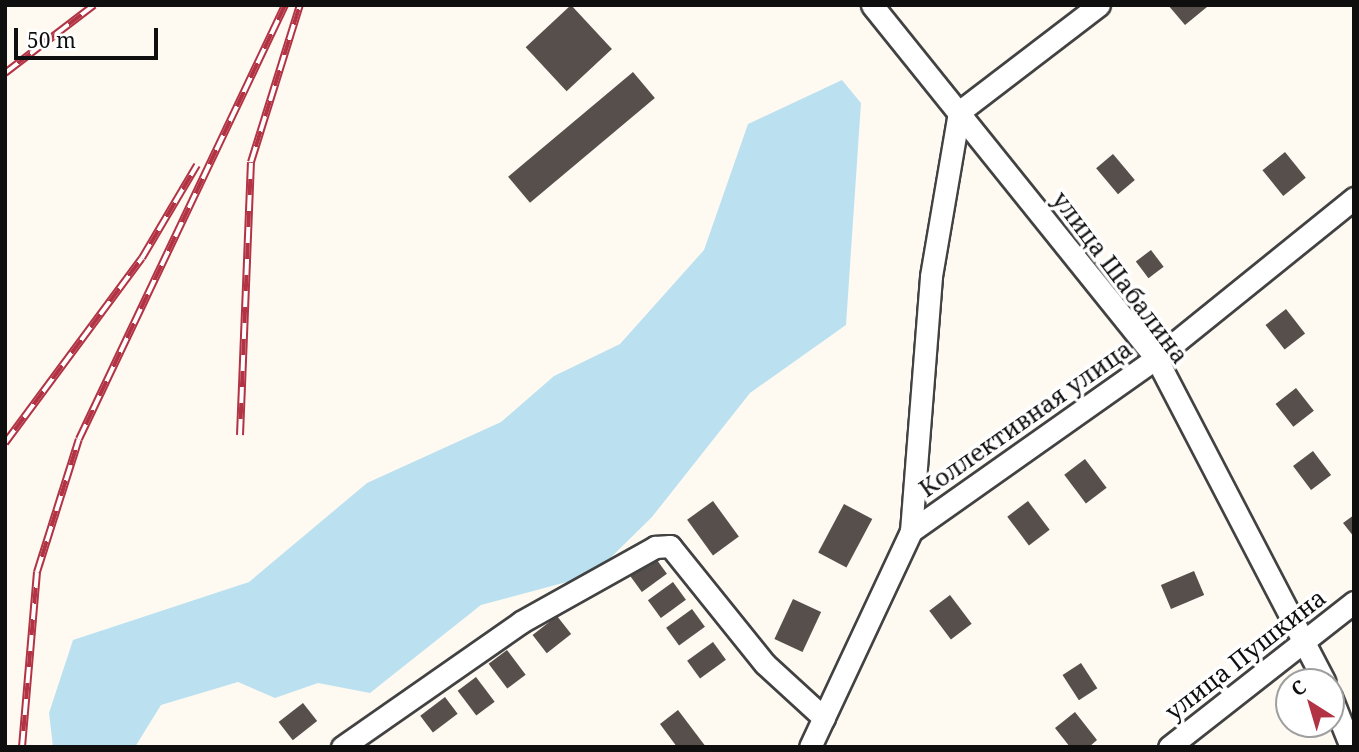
<!DOCTYPE html>
<meta charset="utf-8">
<style>
body{margin:0}
#map{position:relative;width:1359px;height:752px;overflow:hidden;background:#fefaf2;font-family:"Noto Serif",serif}
div>[style]{position:absolute}
[style*='--x']{left:calc(var(--x)*1px);top:calc(var(--y)*1px);width:calc(var(--w)*1px);rotate:calc(var(--a)*1deg)}
.water>*{inset:0;background:#bbe1f1}
.building>*{inset:0;background:#564f4c;transform-origin:0 0}
.roads{filter:drop-shadow(2px 0 #424242) drop-shadow(-2px 0 #424242) drop-shadow(0 2px #424242) drop-shadow(0 -2px #424242)}
.minor>*{height:21px;margin:-10.5px;padding:0 10.5px;transform-origin:10.5px;border-radius:10.5px;background:#fff}
.rail>*{height:8px;margin-top:-4px;transform-origin:0;background:repeating-linear-gradient(90deg,#fff 0 16px,#b23344 0 32px);box-sizing:border-box;border-block:2px solid #b23344}
span{translate:-50% -50%;white-space:nowrap;text-align:center;line-height:1.15;-webkit-text-stroke:7px #fff;paint-order:stroke}
.street-label{font-size:24px;color:#0f0f0f}
.frame{position:absolute;inset:0;border:7px solid #0f0f0f;pointer-events:none}
.north{position:absolute;left:1275px;top:668px;width:70px;height:70px;box-sizing:border-box;background:#fff;border:2px solid #9f9f9f;border-radius:50%;rotate:323deg;font-size:19px;font-weight:700;line-height:28px;text-align:center;color:#0f0f0f}
.north::after{content:'';display:block;margin:auto;width:24px;height:32px;background:#b23344;clip-path:polygon(50% 0,100% 100%,50% 72%,0 100%)}
.scale{position:absolute;left:14px;top:28px;width:144px;height:32px;box-sizing:border-box;border:4px solid #0f0f0f;border-top:0;padding-left:9px;font-size:21px;line-height:24px;white-space:nowrap;color:#0f0f0f;-webkit-text-stroke:5px #fff;paint-order:stroke}
</style>
<div id="map">
<div class="water">
<div style="clip-path:polygon(842px 80px,861px 103px,846px 325px,750px 393px,652px 517px,593px 575px,481px 605px,370px 693px,318px 683px,275px 698px,238px 682px,161px 705px,135px 747px,53px 747px,49px 713px,73px 640px,249px 582px,367px 483px,501px 422px,554px 376px,620px 344px,704px 250px,748px 124px)"></div>
</div>
<div class="building">
<div style="left:571px;top:5px;width:60px;height:62px;rotate:47deg"></div>
<div style="clip-path:polygon(1168px 5px,1206px 5px,1207px 7px,1185px 25px)"></div>
<div style="left:633px;top:72px;width:34px;height:163px;rotate:50deg"></div>
<div style="left:1285px;top:152px;width:33px;height:29px;rotate:51deg"></div>
<div style="left:1113px;top:154px;width:34px;height:22px;rotate:50deg"></div>
<div style="left:1151px;top:250px;width:21px;height:19px;rotate:53deg"></div>
<div style="left:1286px;top:309px;width:31px;height:26px;rotate:52deg"></div>
<div style="left:1296px;top:388px;width:29px;height:26px;rotate:52deg"></div>
<div style="left:1313px;top:451px;width:30px;height:25px;rotate:53deg"></div>
<div style="left:1085px;top:459px;width:36px;height:26px;rotate:53deg"></div>
<div style="left:713px;top:501px;width:44px;height:32px;rotate:54deg"></div>
<div style="left:1028px;top:501px;width:36px;height:26px;rotate:53deg"></div>
<div style="left:844px;top:504px;width:32px;height:55px;rotate:28deg"></div>
<div style="clip-path:polygon(1354px 515px,1354px 537px,1343px 523px)"></div>
<div style="left:654px;top:556px;width:22px;height:31px;rotate:54deg"></div>
<div style="left:1194px;top:571px;width:26px;height:36px;rotate:67deg"></div>
<div style="left:673px;top:582px;width:22px;height:31px;rotate:54deg"></div>
<div style="left:950px;top:595px;width:36px;height:26px;rotate:53deg"></div>
<div style="left:793px;top:599px;width:31px;height:44px;rotate:25deg"></div>
<div style="left:692px;top:609px;width:22px;height:32px;rotate:54deg"></div>
<div style="left:557px;top:616px;width:23px;height:31px;rotate:52deg"></div>
<div style="left:713px;top:642px;width:22px;height:32px;rotate:54deg"></div>
<div style="left:507px;top:650px;width:31px;height:23px;rotate:53deg"></div>
<div style="left:1081px;top:663px;width:30px;height:22px;rotate:57deg"></div>
<div style="left:476px;top:677px;width:31px;height:23px;rotate:53deg"></div>
<div style="left:445px;top:697px;width:21px;height:31px;rotate:53deg"></div>
<div style="left:303px;top:703px;width:23px;height:31px;rotate:52deg"></div>
<div style="clip-path:polygon(678px 710px,706px 747px,677px 747px,660px 724px)"></div>
<div style="clip-path:polygon(1075px 712px,1097px 740px,1089px 747px,1070px 747px,1055px 728px)"></div>
</div>
<div class="roads">
<div class="minor">
<div style="--x:872;--y:5;--w:453;--a:51.2"></div>
<div style="--x:1156;--y:358;--w:365;--a:62.5"></div>
<div style="--x:911;--y:531;--w:256;--a:-85.5"></div>
<div style="--x:931;--y:276;--w:166;--a:-80.3"></div>
<div style="--x:959;--y:112;--w:176;--a:-37.4"></div>
<div style="--x:1331;--y:697;--w:54;--a:68.2"></div>
<div style="--x:342;--y:747;--w:218;--a:-34.9"></div>
<div style="--x:521;--y:622;--w:154;--a:-29.2"></div>
<div style="--x:655;--y:547;--w:15;--a:-4"></div>
<div style="--x:670;--y:546;--w:151;--a:51.2"></div>
<div style="--x:765;--y:664;--w:80;--a:42.5"></div>
<div style="--x:810;--y:747;--w:238;--a:-64.9"></div>
<div style="--x:911;--y:531;--w:300;--a:-35.2"></div>
<div style="--x:1156;--y:358;--w:255;--a:-38.9"></div>
<div style="--x:1169;--y:747;--w:235;--a:-38.1"></div>
</div>
</div>
<div class="rail">
<div style="--x:5;--y:73;--w:112;--a:-37.4"></div>
<div style="--x:240;--y:435;--w:273;--a:-87.7"></div>
<div style="--x:251;--y:162;--w:164;--a:-72.7"></div>
<div style="--x:5;--y:443;--w:230;--a:-53.5"></div>
<div style="--x:142;--y:258;--w:108;--a:-59.4"></div>
<div style="--x:22;--y:747;--w:176;--a:-85.1"></div>
<div style="--x:37;--y:572;--w:139;--a:-72.5"></div>
<div style="--x:79;--y:439;--w:480;--a:-64.6"></div>
</div>
<div class="street-label">
<span style="left:1121px;top:277px;rotate:53deg">улица Шабалина</span>
<span style="left:1025px;top:418px;rotate:-35deg">Коллективная улица</span>
<span style="left:1245px;top:654px;rotate:-38deg">улица Пушкина</span>
</div>
<div class="frame"></div>
<div class="north">С</div>
<div class="scale">50 m</div>
</div>
